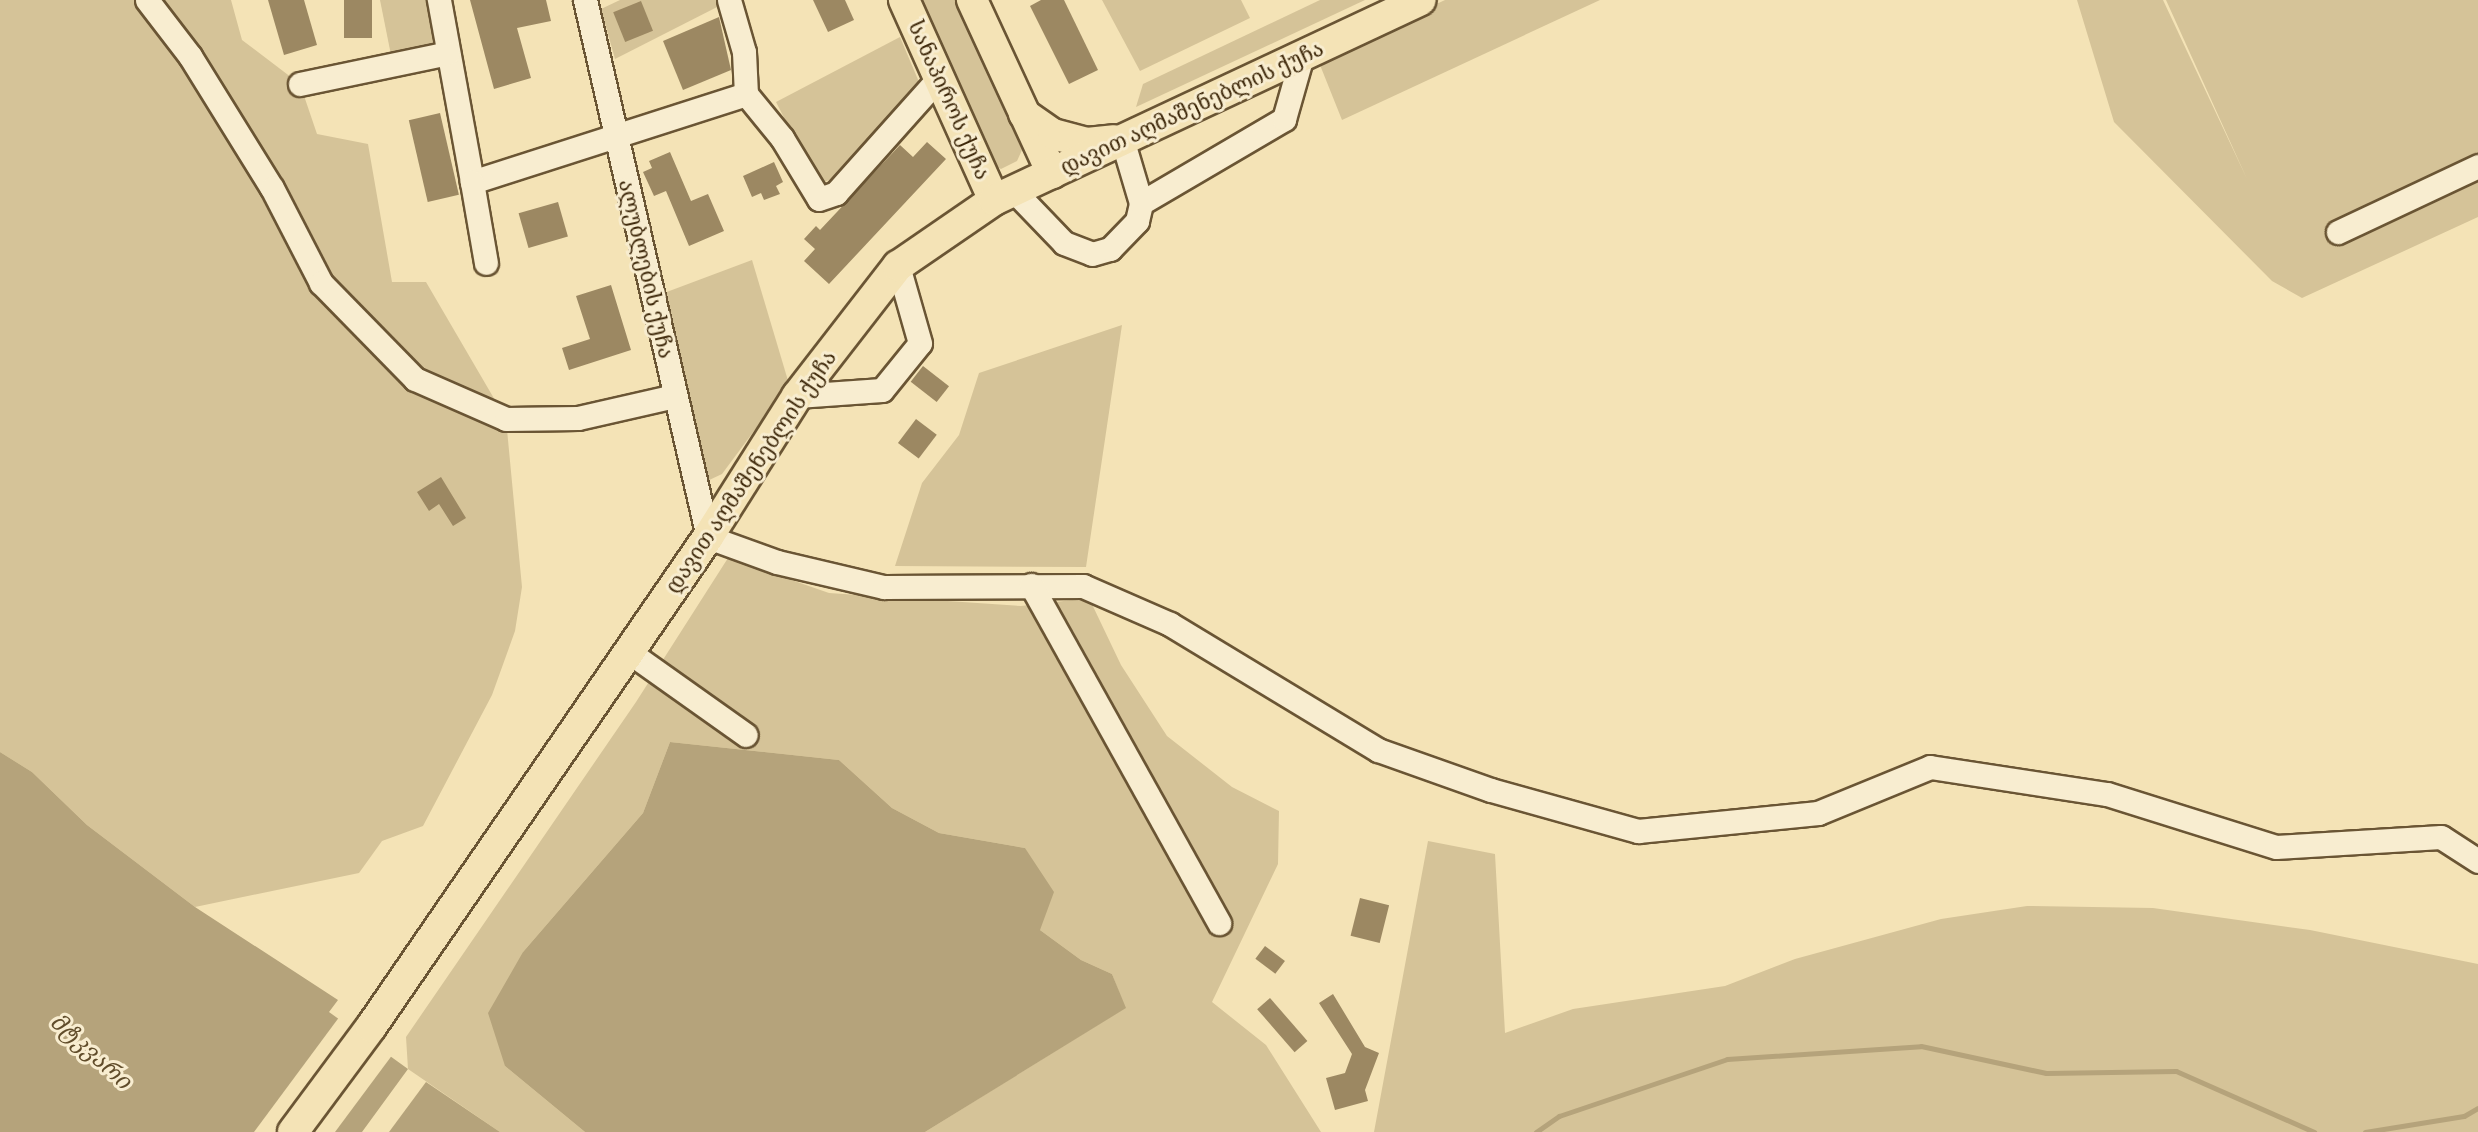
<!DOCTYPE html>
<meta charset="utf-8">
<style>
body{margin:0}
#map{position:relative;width:2478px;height:1132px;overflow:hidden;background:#f4e3b6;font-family:"IM FELL Great Primer","Noto Serif Georgian",serif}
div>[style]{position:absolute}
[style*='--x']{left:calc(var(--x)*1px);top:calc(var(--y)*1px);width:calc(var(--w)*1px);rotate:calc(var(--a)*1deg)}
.green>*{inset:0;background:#d5c398}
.water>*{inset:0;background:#b5a37b}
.pier>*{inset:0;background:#f4e3b6}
.stream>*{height:5px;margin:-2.5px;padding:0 2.5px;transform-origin:2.5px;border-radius:2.5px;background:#b5a37b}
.building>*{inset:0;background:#9c8862;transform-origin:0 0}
.roads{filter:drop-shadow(2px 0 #6a5534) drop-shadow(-2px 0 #6a5534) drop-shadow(0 2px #6a5534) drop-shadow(0 -2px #6a5534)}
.minor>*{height:23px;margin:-11.5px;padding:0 11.5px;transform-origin:11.5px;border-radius:11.5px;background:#f8edd0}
.major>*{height:30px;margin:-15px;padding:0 15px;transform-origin:15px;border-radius:15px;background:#f4e3b6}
span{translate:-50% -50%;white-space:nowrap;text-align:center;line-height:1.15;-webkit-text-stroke:6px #f8edd0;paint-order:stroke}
.street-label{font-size:21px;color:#3c2608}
.water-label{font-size:23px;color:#604c2a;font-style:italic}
</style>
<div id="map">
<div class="green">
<div style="clip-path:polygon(0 0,231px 0,242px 40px,300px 84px,317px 134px,368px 144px,392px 282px,426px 282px,506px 419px,522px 587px,515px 631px,492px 695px,423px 826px,382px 841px,359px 873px,195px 907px,87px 825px,32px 772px,0 752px)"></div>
<div style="clip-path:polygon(380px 0,434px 0,443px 49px,392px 60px)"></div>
<div style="clip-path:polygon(620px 0,724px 0,725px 3px,615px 59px,601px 9px)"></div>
<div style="clip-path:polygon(918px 0,955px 0,1022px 150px,1017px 161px,1001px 169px,991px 164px)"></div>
<div style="clip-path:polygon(1102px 0,1241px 0,1250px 18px,1140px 71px)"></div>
<div style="clip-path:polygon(1320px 0,1365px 0,1136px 107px,1143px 84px)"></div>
<div style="clip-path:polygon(1445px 0,1600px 0,1342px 120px,1318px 60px)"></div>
<div style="clip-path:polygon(2077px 0,2163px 0,2247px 179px,2166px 0,2478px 0,2478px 217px,2302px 298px,2272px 281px,2114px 122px)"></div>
<div style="clip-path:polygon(900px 37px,919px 82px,832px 179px,818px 184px,776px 102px)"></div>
<div style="clip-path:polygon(752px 260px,789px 384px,722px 474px,705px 482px,664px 293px)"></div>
<div style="clip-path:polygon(1122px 325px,1086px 567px,895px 566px,922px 483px,959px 435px,979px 373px)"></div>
<div style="clip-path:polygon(728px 558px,829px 593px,1021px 606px,1089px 598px,1121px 665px,1167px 736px,1232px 787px,1279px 811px,1278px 864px,1212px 1002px,1266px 1045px,1321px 1132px,925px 1132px,1125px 1008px,1112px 974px,1081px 960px,1040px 930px,1025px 848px,939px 833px,892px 808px,839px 760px,670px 742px,643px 813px,523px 952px,505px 1066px,585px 1132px,500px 1132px,408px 1069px,406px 1037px,636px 702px)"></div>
<div style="clip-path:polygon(1428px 841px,1495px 854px,1505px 1033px,1573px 1009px,1725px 986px,1795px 959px,1941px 919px,2027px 906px,2153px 908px,2310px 930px,2478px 964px,2478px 1132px,1374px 1132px)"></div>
</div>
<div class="water">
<div style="clip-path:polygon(670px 742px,839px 760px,892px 808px,939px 833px,1025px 848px,1054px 892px,1040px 930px,1081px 960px,1112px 974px,1126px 1008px,925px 1132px,585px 1132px,505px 1066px,488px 1013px,523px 952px,643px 813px)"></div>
<div style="clip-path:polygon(0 752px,32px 772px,87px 825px,195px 907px,338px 1000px,329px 1012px,408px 1069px,362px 1132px,0 1132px)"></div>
<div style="clip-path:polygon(426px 1082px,500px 1132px,389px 1132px)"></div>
</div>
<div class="pier">
<div style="clip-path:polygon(340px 1016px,393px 1054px,335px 1132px,254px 1132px)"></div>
</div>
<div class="stream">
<div style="--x:1536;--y:1132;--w:28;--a:-35"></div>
<div style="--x:1559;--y:1116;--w:177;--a:-18.7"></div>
<div style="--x:1727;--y:1059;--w:194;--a:-3.8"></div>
<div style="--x:1921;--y:1046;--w:128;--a:12.2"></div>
<div style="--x:2046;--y:1073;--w:130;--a:-0.9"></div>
<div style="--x:2176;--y:1071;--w:151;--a:23.8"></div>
<div style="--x:2365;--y:1132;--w:100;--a:-9.2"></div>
<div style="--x:2464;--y:1116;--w:16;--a:-30"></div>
</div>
<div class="building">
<div style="clip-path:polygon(268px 0,304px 0,317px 45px,284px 55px)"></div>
<div style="left:344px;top:0;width:28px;height:38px"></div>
<div style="clip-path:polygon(470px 0,546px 0,551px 21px,517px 28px,531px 78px,494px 89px)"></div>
<div style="clip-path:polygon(813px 0,845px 0,854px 20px,828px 32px)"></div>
<div style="clip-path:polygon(1041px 0,1064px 0,1098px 70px,1069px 84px,1030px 6px)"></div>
<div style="left:641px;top:1px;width:32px;height:30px;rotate:68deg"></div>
<div style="clip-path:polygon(719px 17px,731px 70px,683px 90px,663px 41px)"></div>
<div style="left:440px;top:113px;width:84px;height:32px;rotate:77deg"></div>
<div style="clip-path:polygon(927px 142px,946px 159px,829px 284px,804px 261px,815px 249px,804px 239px,816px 226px,820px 230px,900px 145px,913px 157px)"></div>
<div style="clip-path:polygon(670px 152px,691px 201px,708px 194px,724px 231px,689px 246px,666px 191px,654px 196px,643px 172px,652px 168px,649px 161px)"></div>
<div style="clip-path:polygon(774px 162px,783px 182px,776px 186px,780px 194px,764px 200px,761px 193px,752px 197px,743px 176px)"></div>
<div style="left:558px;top:202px;width:36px;height:41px;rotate:74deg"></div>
<div style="clip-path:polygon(611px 285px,631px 350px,569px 370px,562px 348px,590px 339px,576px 296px)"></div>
<div style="left:923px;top:366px;width:33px;height:20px;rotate:38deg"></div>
<div style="left:916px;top:419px;width:26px;height:30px;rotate:37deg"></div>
<div style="clip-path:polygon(441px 477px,466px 518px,453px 526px,439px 504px,429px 511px,417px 492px)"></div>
<div style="left:1360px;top:898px;width:30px;height:39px;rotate:14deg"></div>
<div style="left:1265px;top:946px;width:25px;height:16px;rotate:37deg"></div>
<div style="clip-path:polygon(1333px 994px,1365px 1047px,1379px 1053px,1365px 1090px,1368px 1101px,1335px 1110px,1326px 1078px,1345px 1073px,1352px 1054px,1319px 1003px)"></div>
<div style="left:1270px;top:998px;width:57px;height:17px;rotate:49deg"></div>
</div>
<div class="roads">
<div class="minor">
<div style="--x:147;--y:0;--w:71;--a:52.5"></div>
<div style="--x:190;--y:56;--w:155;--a:58.2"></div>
<div style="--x:272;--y:188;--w:107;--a:62.7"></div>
<div style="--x:321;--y:283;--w:134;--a:45.6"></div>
<div style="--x:415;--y:379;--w:99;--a:23.7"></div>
<div style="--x:506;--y:419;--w:72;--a:-0.8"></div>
<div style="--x:578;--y:418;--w:99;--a:-12.8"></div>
<div style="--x:439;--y:0;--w:185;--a:79.7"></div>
<div style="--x:472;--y:182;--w:288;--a:-17.8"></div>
<div style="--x:585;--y:0;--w:551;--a:77.1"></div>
<div style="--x:708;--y:537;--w:73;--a:19.9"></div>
<div style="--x:777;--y:562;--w:110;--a:13.2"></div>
<div style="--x:884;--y:587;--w:199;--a:-0.3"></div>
<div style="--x:1083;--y:586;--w:95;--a:23.6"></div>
<div style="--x:1170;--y:624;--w:243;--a:31.2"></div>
<div style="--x:1378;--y:750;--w:120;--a:19.5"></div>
<div style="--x:1491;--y:790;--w:153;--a:15.6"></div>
<div style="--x:1638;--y:831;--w:181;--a:-5.7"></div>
<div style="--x:1818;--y:813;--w:121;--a:-22.3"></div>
<div style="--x:1930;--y:767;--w:179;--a:8.7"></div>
<div style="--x:2107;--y:794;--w:177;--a:17.4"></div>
<div style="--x:2276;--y:847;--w:165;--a:-3.5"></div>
<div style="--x:2441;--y:837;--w:44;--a:33"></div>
<div style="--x:729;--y:0;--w:54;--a:73.9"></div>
<div style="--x:744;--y:52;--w:42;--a:87.3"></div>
<div style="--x:746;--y:94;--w:57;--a:50.7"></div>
<div style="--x:782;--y:138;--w:71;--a:58.8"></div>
<div style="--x:819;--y:199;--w:18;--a:-19"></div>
<div style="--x:836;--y:193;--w:154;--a:-48.2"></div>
<div style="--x:300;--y:84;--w:151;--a:-11.8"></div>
<div style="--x:472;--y:182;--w:82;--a:80.2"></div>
<div style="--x:1014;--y:191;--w:72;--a:46.1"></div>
<div style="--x:1064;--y:243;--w:30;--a:21"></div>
<div style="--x:1092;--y:254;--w:19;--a:-16"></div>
<div style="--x:1110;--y:249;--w:39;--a:-46"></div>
<div style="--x:1137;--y:221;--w:18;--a:-77"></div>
<div style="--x:1141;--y:203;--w:67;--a:-106.5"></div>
<div style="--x:1141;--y:203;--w:166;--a:-30.4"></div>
<div style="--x:1284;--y:119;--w:66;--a:-74.1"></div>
<div style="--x:2338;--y:232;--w:155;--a:-25.2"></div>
<div style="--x:797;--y:396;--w:85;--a:-4"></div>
<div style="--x:882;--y:390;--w:60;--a:-51"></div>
<div style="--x:920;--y:343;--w:80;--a:-105.9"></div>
<div style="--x:1031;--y:585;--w:387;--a:60.9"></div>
<div style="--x:629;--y:652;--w:143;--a:35.4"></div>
</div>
<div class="major">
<div style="--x:904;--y:0;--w:219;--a:65.8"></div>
<div style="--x:972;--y:0;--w:191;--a:65.2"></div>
<div style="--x:1024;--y:114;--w:35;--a:35"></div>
<div style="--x:1053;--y:134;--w:35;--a:15"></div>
<div style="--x:1087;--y:143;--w:27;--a:-6"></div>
<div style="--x:293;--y:1132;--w:131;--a:-53.4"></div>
<div style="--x:371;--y:1027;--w:595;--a:-55.48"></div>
<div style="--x:708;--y:537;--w:167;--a:-57.7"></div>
<div style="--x:797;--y:396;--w:165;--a:-52.2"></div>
<div style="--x:898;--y:266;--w:116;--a:-34.5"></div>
<div style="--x:994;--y:200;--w:471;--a:-25.1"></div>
</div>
</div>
<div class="street-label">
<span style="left:949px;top:100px;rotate:66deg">სანაპიროს ქუჩა</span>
<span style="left:1192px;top:108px;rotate:-25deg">დავით აღმაშენებლის ქუჩა</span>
<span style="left:646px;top:269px;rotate:77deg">ალუბლების ქუჩა</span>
<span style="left:751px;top:472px;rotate:-56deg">დავით აღმაშენებლის ქუჩა</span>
</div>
<div class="water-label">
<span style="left:91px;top:1051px;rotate:42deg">მტკვარი</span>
</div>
</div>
